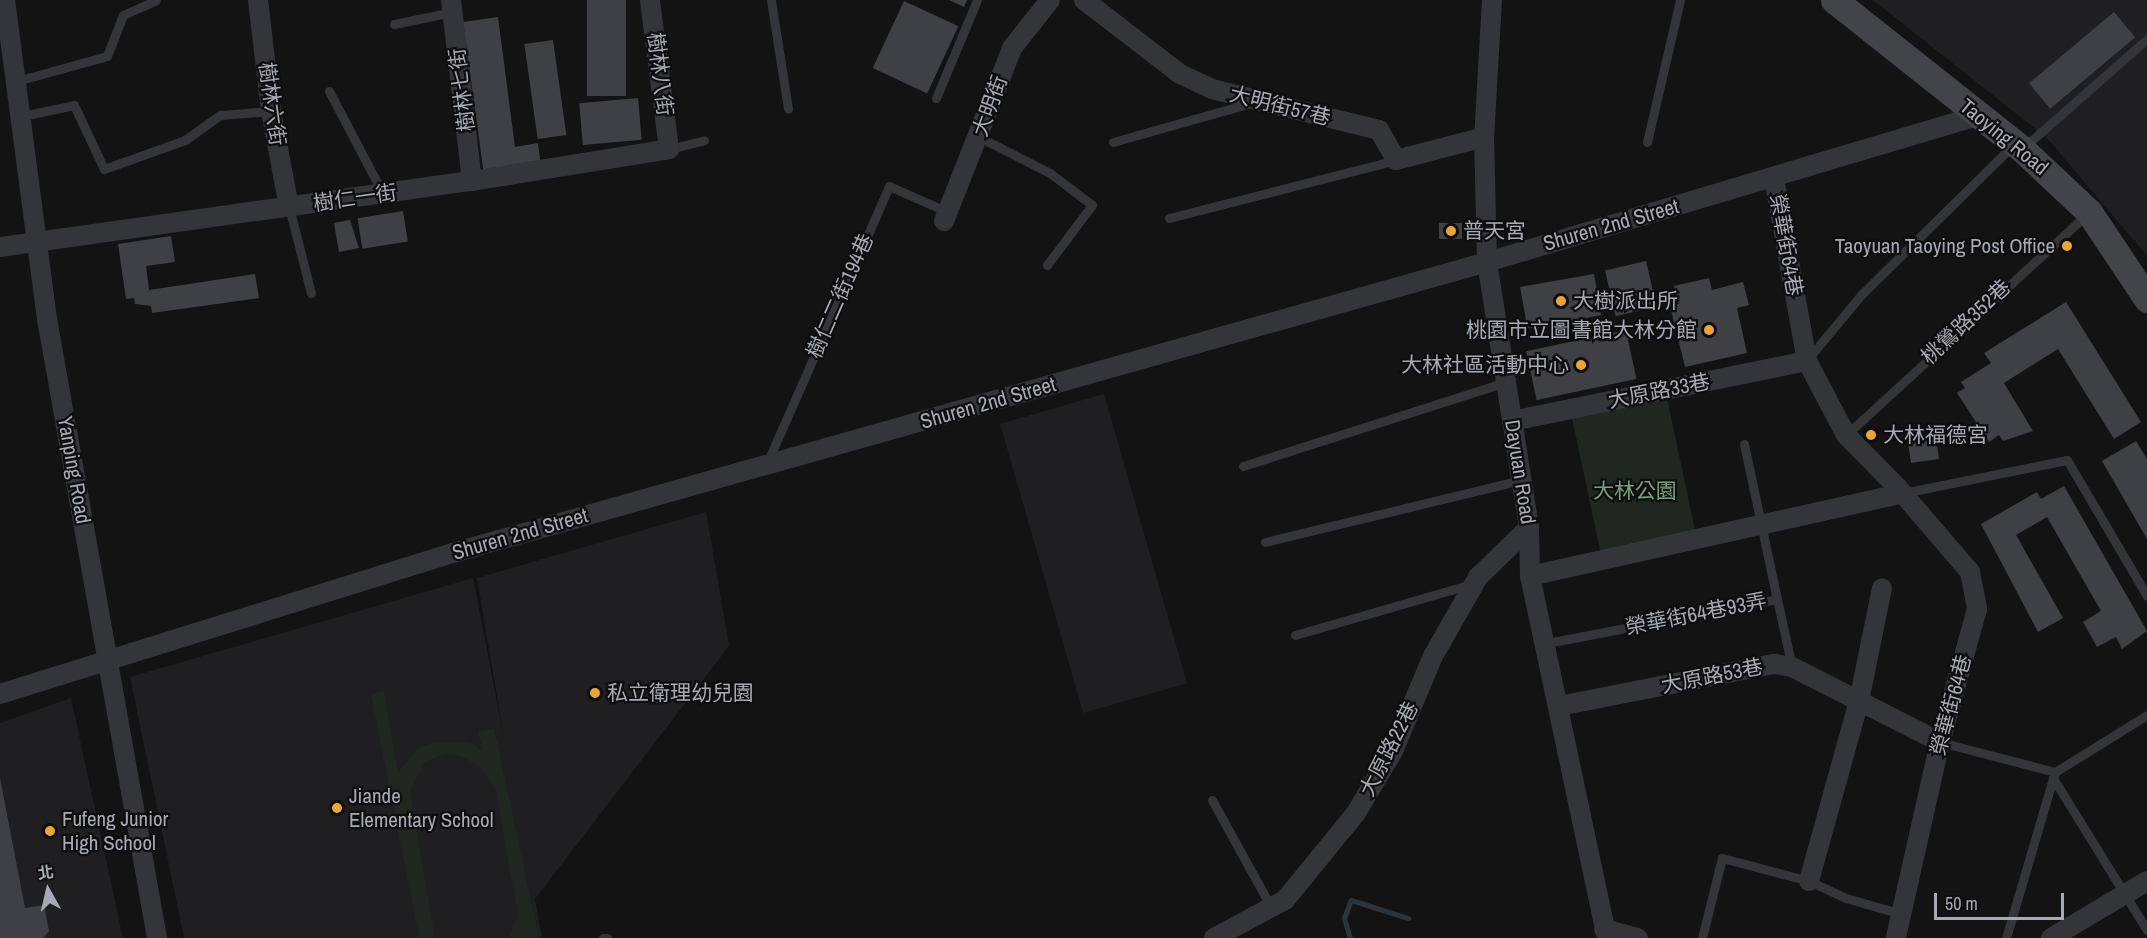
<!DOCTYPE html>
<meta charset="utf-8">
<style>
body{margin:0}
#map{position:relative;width:2147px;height:938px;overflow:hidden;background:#131314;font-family:"Archivo Narrow","Noto Sans TC",sans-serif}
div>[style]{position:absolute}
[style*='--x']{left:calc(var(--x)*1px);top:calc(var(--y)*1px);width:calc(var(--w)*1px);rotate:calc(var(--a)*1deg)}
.built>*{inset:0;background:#1f1f21;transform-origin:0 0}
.green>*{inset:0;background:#1f2720;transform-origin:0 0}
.stream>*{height:5px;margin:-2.5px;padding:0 2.5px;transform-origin:2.5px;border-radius:2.5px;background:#2b343a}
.building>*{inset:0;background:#3f4044;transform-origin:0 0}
.lane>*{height:9px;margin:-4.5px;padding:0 4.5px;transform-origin:4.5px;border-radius:4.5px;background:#343539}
.street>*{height:20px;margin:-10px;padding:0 10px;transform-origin:10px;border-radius:10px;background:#343539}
.secondary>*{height:27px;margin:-13.5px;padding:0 13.5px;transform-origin:13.5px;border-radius:13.5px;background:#424449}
.dots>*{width:16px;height:16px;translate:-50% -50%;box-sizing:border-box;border:3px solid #0e0e0f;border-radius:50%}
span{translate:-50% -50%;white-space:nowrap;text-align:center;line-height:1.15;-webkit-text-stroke:4.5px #0e0e0f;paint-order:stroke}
.street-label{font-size:21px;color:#a5aab4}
.poi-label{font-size:21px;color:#a5aab4}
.left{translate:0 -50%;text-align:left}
.right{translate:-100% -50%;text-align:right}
.park-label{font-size:21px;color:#7c9f7d}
.north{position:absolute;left:18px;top:860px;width:60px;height:60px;-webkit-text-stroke:4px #0e0e0f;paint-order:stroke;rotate:352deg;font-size:16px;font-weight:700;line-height:24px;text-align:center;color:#a5aab4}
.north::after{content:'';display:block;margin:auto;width:21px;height:27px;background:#a5aab4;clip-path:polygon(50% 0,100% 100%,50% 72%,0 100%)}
.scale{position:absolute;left:1934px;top:893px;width:130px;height:27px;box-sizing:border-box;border:3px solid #a5aab4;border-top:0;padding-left:8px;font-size:18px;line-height:21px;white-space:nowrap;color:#a5aab4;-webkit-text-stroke:4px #0e0e0f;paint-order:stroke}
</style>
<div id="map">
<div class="built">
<div style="clip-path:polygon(1873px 0,2147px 0,2147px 256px,2047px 138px)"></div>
<div style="left:1104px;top:394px;width:301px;height:108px;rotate:74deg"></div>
<div style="clip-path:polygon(706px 512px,729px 646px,535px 899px,542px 938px,184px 938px,130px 677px,473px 578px,504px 738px,477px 578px)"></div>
<div style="clip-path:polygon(71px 698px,123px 938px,0 938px,0 723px)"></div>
</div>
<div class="green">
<div style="left:1665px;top:389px;width:149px;height:97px;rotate:78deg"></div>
<div style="clip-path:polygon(384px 691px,398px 772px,418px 749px,434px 742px,469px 742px,483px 751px,478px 732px,494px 728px,539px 938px,509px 938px,518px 915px,496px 790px,480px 767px,459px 755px,444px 754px,425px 762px,410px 791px,435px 938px,419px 938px,371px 694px)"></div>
</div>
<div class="stream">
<div style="--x:1350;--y:938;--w:21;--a:-107"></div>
<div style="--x:1344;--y:918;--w:19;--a:-69"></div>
<div style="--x:1351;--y:900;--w:60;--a:17.5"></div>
</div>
<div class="building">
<div style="left:587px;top:0;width:39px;height:96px"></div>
<div style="clip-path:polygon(949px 0,967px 0,964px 7px)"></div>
<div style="left:904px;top:1px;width:60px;height:74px;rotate:25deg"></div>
<div style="left:2114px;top:12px;width:33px;height:111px;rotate:50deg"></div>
<div style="clip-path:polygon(498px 17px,515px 147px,538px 143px,541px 167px,484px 175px,463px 22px)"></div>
<div style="left:553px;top:40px;width:96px;height:29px;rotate:82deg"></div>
<div style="left:638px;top:98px;width:42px;height:59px;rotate:85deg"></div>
<div style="left:403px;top:211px;width:31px;height:46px;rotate:81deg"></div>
<div style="clip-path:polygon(350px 220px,359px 248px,339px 252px,334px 223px)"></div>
<div style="left:1439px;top:223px;width:23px;height:16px"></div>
<div style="clip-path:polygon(171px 236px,175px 262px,146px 266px,149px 290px,255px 274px,259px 298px,152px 313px,151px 306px,135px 304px,134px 298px,126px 299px,118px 244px)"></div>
<div style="left:1646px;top:261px;width:47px;height:42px;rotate:77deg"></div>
<div style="left:1594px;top:274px;width:42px;height:75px;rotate:80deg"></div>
<div style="clip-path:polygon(1709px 278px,1712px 290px,1743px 282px,1749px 305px,1737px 308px,1747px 353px,1685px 367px,1670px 306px,1679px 304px,1674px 286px)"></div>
<div style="clip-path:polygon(2066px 302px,2141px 422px,2114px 439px,2058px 349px,2004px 383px,2033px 431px,2003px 441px,1999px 435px,1989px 442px,1957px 393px,1965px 388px,1961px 382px,1991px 363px,1984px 353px)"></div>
<div style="left:1626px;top:330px;width:50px;height:102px;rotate:78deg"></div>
<div style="clip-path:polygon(1920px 426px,1923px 441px,1936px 439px,1939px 459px,1911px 463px,1906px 429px)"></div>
<div style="clip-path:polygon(2136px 441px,2147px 459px,2147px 539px,2102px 461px)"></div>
<div style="clip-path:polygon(2064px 486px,2147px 631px,2122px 649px,2116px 637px,2097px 647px,2083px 622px,2101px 611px,2047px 517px,2016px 535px,2063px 618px,2038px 632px,1981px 524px,2037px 492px,2041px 499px)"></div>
<div style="clip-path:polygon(0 778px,25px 908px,44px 905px,49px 931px,43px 938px,0 938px)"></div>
</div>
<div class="lane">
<div style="--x:771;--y:0;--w:110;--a:81.1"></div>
<div style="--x:394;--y:24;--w:59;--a:-11.7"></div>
<div style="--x:17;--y:81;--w:93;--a:-15.5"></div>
<div style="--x:107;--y:56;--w:44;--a:-68.7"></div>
<div style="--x:123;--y:15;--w:36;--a:-24"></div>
<div style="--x:329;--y:91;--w:116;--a:62.3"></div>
<div style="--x:936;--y:98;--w:106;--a:-67.3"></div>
<div style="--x:22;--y:116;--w:53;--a:-11.9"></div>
<div style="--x:74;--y:105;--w:71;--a:64.9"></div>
<div style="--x:104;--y:169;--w:86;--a:-19.7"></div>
<div style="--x:185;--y:140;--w:43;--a:-35.5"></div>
<div style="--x:220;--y:115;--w:51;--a:-4.5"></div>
<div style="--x:979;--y:137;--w:80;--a:26.9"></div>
<div style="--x:1050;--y:173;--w:53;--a:37.3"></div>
<div style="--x:1092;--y:205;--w:75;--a:126.9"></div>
<div style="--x:1113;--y:142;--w:143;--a:-15.8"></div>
<div style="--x:1647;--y:142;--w:146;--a:-76.9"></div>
<div style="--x:2024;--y:147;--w:164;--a:-41.3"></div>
<div style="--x:669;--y:149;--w:36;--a:-14"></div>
<div style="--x:289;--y:207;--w:89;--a:75.7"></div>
<div style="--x:1169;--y:218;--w:234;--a:-14.3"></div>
<div style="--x:1807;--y:360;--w:85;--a:-50.3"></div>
<div style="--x:1861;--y:295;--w:214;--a:-44.6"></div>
<div style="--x:1846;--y:435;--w:328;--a:-42.5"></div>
<div style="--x:1744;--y:444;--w:158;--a:78"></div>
<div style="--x:767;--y:463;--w:303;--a:-66.2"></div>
<div style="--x:889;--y:186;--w:64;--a:23.8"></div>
<div style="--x:1243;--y:466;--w:276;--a:-17.7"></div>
<div style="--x:1903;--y:493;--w:167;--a:-11.4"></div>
<div style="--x:2067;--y:460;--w:158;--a:59.5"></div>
<div style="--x:1265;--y:542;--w:264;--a:-13.6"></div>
<div style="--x:1295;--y:635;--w:184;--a:-16.1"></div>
<div style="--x:1547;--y:643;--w:234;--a:-10.8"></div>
<div style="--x:1777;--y:599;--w:70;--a:77.6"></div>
<div style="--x:1940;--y:742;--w:119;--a:14.6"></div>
<div style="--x:2053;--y:778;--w:179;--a:58.3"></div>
<div style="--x:1212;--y:800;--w:122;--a:61.1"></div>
<div style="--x:603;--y:938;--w:4;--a:0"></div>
<div style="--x:1702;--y:938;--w:82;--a:-76"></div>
<div style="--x:1722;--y:858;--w:90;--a:14.8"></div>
<div style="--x:1809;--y:881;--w:41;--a:24.7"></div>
<div style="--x:1846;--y:898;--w:57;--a:16.2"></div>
<div style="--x:2006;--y:938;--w:173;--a:-73.6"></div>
<div style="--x:2055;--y:772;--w:108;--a:-31.8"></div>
</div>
<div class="street">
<div style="--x:5;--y:0;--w:322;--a:82.5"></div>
<div style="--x:47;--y:319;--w:629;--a:79.92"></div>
<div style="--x:258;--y:0;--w:112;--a:83.3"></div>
<div style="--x:271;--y:111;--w:98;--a:79.4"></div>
<div style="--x:451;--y:0;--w:182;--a:83.4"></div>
<div style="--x:1084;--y:0;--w:121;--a:37.6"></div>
<div style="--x:1180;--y:74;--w:35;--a:25"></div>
<div style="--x:1212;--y:89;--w:172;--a:13.8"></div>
<div style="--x:1379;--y:130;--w:34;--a:60"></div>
<div style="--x:1396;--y:160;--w:91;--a:-14.6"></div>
<div style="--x:1492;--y:0;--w:137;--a:93.3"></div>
<div style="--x:1484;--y:137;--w:125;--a:88.6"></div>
<div style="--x:1487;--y:262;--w:269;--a:81"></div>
<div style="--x:1529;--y:528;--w:48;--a:88.8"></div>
<div style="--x:1530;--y:576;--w:370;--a:78"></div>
<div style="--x:1774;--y:178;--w:186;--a:79.8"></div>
<div style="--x:1807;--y:361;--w:84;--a:62.2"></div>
<div style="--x:1846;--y:435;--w:74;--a:45.5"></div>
<div style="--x:1898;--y:488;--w:111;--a:49.4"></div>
<div style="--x:1970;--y:572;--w:38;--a:79"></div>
<div style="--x:1977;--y:609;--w:138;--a:105.5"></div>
<div style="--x:1940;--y:742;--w:201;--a:102.7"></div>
<div style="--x:944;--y:221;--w:186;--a:-68.5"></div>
<div style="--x:1012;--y:48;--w:61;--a:-51.6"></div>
<div style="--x:0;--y:247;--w:477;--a:-8"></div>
<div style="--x:472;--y:181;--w:200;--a:-9.2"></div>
<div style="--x:669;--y:149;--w:150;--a:-97.3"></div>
<div style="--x:1512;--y:421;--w:301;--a:-11.5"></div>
<div style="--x:1530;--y:576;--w:382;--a:-12.5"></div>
<div style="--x:0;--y:694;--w:474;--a:-17.3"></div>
<div style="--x:453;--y:553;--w:1074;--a:-15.72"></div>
<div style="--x:1487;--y:262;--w:511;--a:-16.59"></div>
<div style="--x:1559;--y:706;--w:219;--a:-11.1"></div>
<div style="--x:1774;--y:664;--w:18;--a:9"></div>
<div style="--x:1792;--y:667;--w:166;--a:26.9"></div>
<div style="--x:1809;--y:881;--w:187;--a:-74.5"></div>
<div style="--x:1859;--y:701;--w:115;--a:-78.5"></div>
<div style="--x:1604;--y:929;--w:35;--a:15"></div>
<div style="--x:1214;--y:938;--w:81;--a:-28.2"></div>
<div style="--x:1285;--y:900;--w:112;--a:-50.8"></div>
<div style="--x:1356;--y:813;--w:72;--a:-59.2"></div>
<div style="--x:1393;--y:751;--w:103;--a:-67.2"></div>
<div style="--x:1433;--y:656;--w:91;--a:-60.3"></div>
<div style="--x:1478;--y:577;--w:71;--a:-43.9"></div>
<div style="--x:2051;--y:938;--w:112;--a:-30.7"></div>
</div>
<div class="secondary">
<div style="--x:1834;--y:0;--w:240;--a:38.4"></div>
<div style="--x:2022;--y:149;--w:92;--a:43.2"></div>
<div style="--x:2089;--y:212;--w:105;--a:56.3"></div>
</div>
<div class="dots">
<div style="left:1451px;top:231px;background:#eca533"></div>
<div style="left:2067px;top:246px;background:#eca533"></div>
<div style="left:1561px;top:301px;background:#eca533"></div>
<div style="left:1709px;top:330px;background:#eca533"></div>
<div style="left:1581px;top:365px;background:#eca533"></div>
<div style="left:1871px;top:435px;background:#eca533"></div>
<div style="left:595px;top:693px;background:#eca533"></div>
<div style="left:337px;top:808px;background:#eca533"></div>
<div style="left:50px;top:831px;background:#eca533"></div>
</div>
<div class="street-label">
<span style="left:660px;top:74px;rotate:83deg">樹林八街</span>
<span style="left:462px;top:90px;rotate:-97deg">樹林七街</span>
<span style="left:272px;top:104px;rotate:82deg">樹林六街</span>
<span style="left:990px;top:106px;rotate:-70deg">大明街</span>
<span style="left:1280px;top:106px;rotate:14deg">大明街57巷</span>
<span style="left:2004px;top:137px;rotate:39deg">Taoying Road</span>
<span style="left:355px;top:198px;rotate:-8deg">樹仁一街</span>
<span style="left:1611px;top:225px;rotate:-16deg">Shuren 2nd Street</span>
<span style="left:1786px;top:245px;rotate:80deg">榮華街64巷</span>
<span style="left:840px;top:296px;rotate:-66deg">樹仁二街194巷</span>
<span style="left:1966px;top:322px;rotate:-43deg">桃鶯路352巷</span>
<span style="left:1659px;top:391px;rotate:-11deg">大原路33巷</span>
<span style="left:988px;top:403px;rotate:-16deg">Shuren 2nd Street</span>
<span style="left:74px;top:470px;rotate:80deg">Yanping Road</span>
<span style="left:1520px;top:472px;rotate:81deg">Dayuan Road</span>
<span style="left:520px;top:534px;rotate:-16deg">Shuren 2nd Street</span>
<span style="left:1696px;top:614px;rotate:-11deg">榮華街64巷93弄</span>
<span style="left:1712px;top:676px;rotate:-11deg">大原路53巷</span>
<span style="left:1951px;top:705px;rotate:-75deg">榮華街64巷</span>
<span style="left:1389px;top:749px;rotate:-63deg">大原路22巷</span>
</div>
<div class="poi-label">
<span class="left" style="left:1463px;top:231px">普天宮</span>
<span class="right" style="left:2055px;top:246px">Taoyuan Taoying Post Office</span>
<span class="left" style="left:1573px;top:301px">大樹派出所</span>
<span class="right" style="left:1697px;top:330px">桃園市立圖書館大林分館</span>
<span class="right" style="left:1569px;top:365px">大林社區活動中心</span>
<span class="left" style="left:1883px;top:435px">大林福德宮</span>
<span class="left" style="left:607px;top:693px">私立衛理幼兒園</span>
<span class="left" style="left:349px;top:808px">Jiande<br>Elementary School</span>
<span class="left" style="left:62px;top:831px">Fufeng Junior<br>High School</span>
</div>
<div class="park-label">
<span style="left:1635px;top:491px">大林公園</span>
</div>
<div class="north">北</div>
<div class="scale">50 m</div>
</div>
